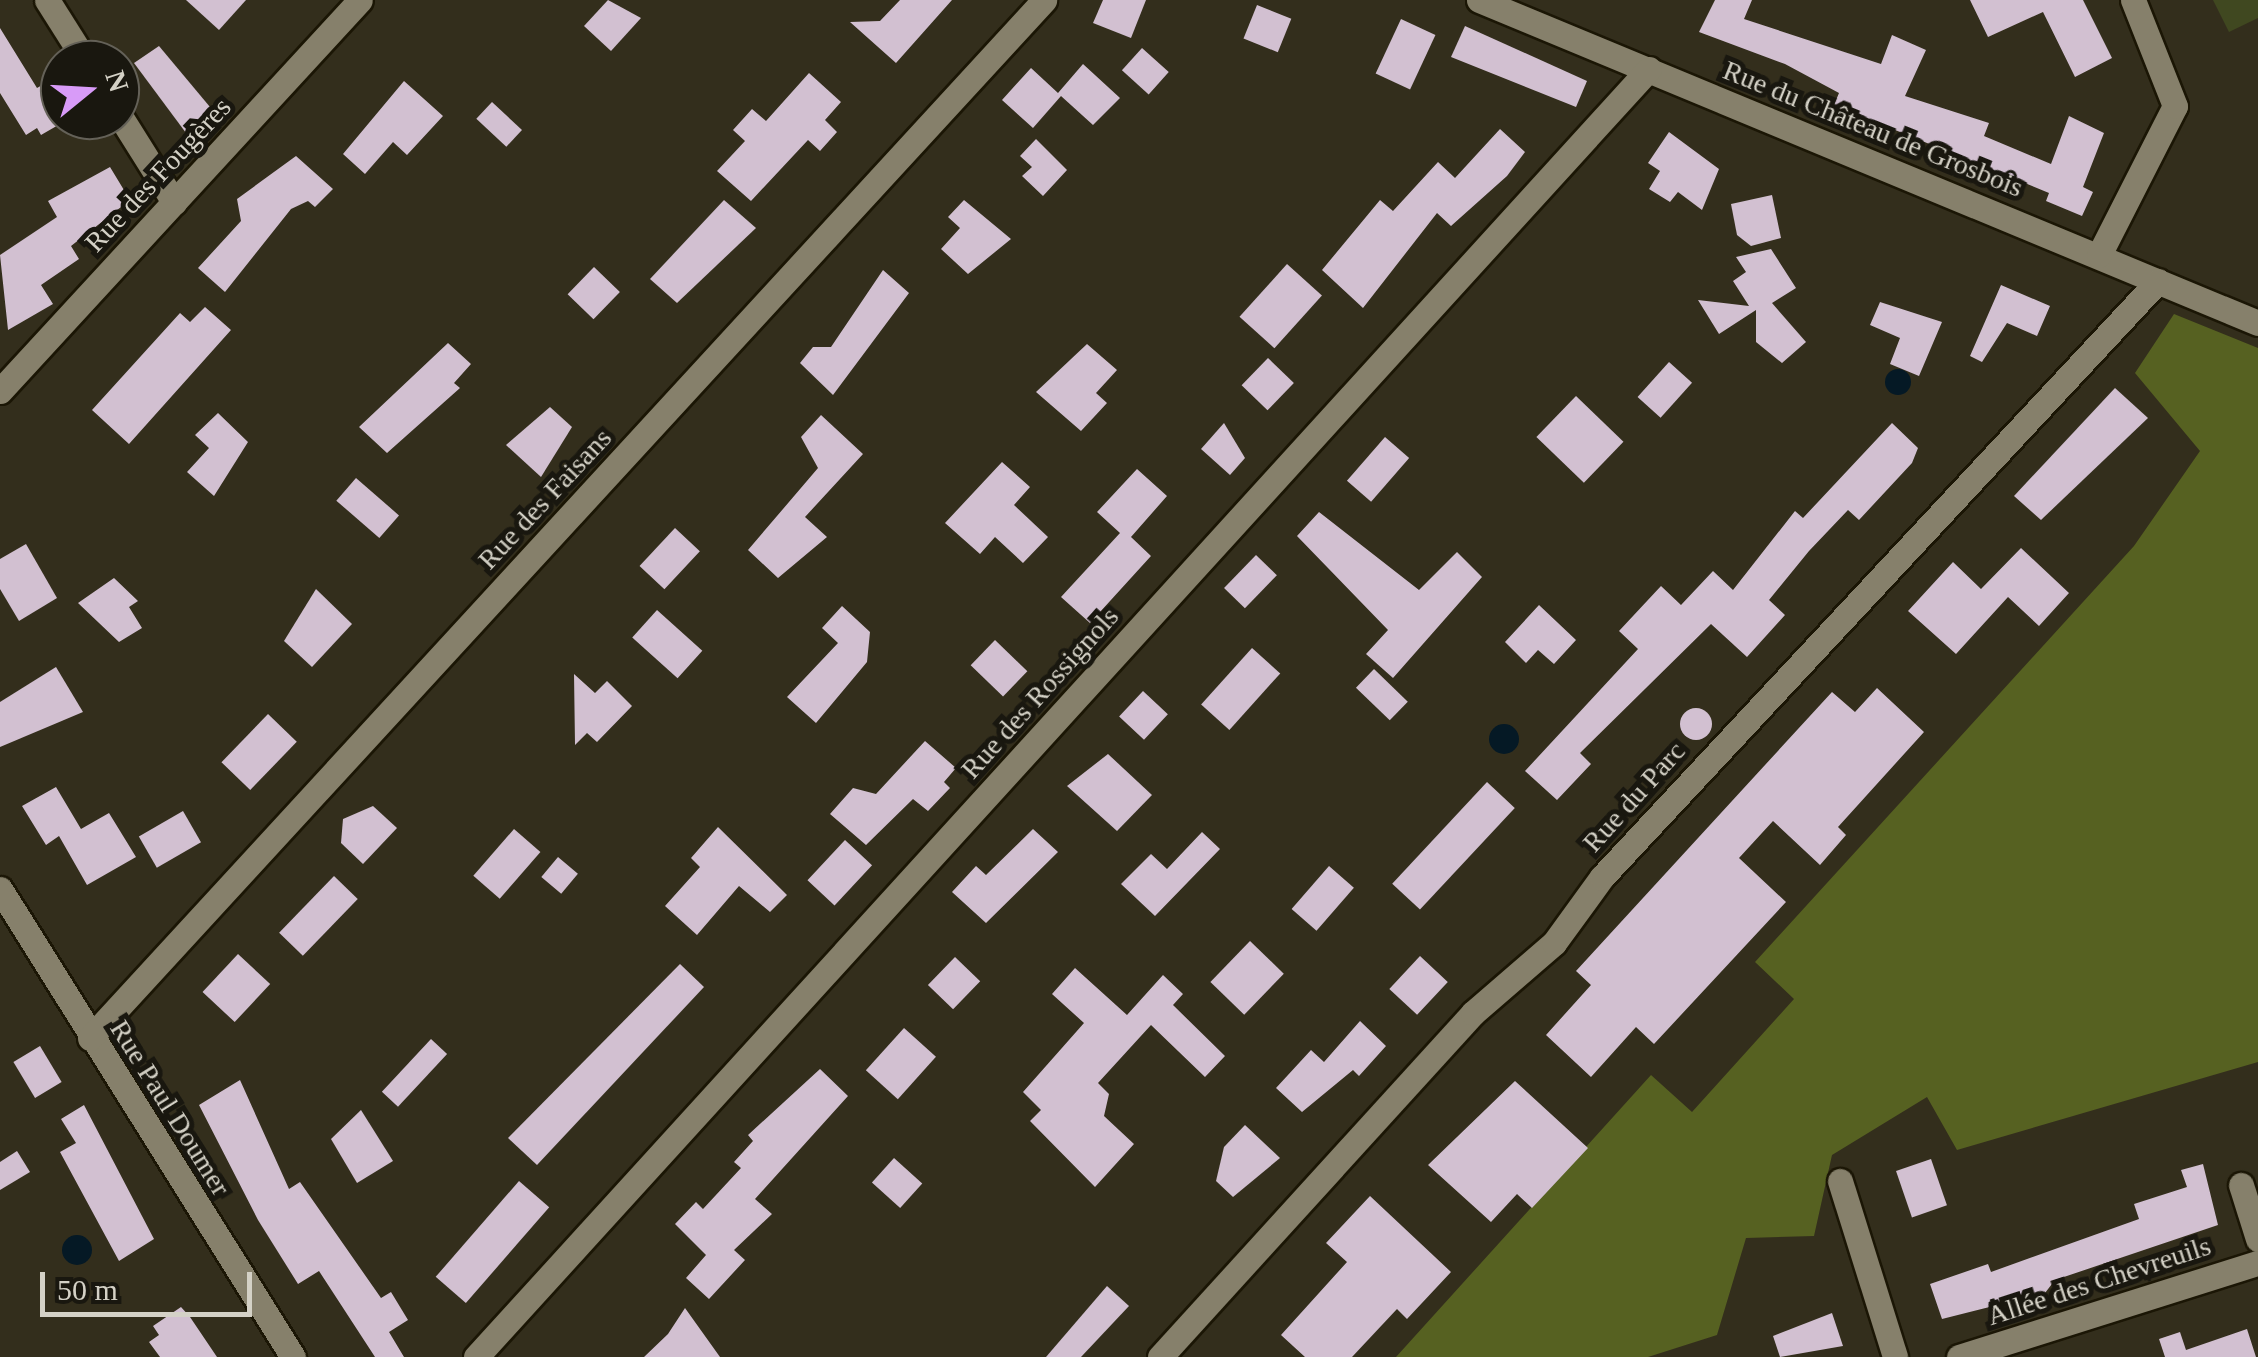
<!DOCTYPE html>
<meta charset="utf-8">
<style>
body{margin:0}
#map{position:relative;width:2258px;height:1357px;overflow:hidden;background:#332e1c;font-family:Georgia,serif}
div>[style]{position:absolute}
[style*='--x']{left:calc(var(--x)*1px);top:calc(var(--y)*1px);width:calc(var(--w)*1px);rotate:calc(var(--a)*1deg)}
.green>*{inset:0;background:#404820}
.forest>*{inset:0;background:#566121}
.water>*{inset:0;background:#051925}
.round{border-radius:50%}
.building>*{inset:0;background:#d2c0d1;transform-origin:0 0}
.roads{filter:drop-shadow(2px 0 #1b1605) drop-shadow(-2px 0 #1b1605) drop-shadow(0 2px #1b1605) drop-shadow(0 -2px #1b1605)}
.minor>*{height:25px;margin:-12.5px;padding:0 12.5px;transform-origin:12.5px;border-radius:12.5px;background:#86806b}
span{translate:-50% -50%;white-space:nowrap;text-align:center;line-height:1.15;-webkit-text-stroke:10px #19170f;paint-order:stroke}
.street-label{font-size:28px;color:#d4d1c6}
.north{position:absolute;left:40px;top:40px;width:100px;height:100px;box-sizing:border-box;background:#19170f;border:2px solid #646158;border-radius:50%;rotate:72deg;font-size:28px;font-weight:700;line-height:40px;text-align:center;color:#d4d1c6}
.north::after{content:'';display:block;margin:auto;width:35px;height:45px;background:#d89bf8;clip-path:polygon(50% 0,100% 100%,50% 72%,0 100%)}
.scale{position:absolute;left:40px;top:1272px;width:212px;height:45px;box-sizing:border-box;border:5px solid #d4d1c6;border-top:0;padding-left:12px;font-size:30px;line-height:35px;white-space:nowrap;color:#d4d1c6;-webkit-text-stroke:8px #19170f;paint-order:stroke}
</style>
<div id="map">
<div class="green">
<div style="clip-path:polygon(2213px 0,2258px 0,2258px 18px,2229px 32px)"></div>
</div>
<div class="forest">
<div style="clip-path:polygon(2174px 314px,2258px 348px,2258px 1062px,1957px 1150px,1927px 1097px,1832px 1155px,1814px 1236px,1746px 1238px,1717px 1335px,1648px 1357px,1396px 1357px,1651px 1075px,1692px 1112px,1794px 999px,1755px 962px,2134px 546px,2200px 451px,2135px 373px)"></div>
</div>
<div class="water">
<div class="round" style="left:1885px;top:369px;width:26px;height:26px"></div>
<div class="round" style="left:1489px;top:724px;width:30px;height:30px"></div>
<div class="round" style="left:62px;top:1235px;width:30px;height:30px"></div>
</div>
<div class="building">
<div style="clip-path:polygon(186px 0,246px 0,219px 30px)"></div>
<div style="clip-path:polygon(608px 0,641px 18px,611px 51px,584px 26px)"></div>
<div style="clip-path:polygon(900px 0,952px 0,896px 63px,850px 22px,880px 21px)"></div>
<div style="clip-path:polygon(1103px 0,1146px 0,1131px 38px,1093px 23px)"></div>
<div style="clip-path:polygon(1715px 0,1752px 0,1744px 19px,1881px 64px,1892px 35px,1926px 50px,1905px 96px,1989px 123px,1984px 136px,2051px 164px,2069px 116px,2104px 133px,2083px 187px,2093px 192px,2082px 216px,2046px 201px,2049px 193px,1834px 105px,1839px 93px,1785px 64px,1699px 32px)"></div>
<div style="clip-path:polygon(1970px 0,2083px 0,2112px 58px,2075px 77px,2043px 12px,1988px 37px)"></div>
<div style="left:1257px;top:5px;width:37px;height:36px;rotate:22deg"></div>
<div style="left:1401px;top:19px;width:38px;height:60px;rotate:25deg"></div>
<div style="clip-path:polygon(1465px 26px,1587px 81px,1576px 107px,1451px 57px)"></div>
<div style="clip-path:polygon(0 28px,37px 88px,51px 80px,60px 95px,67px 120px,41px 135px,37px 128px,26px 135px,0 93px)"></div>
<div style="clip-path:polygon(159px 46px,215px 113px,189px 137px,134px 63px)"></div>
<div style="left:1142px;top:48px;width:36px;height:30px;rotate:42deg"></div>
<div style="clip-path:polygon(1083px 64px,1120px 98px,1093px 125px,1061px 96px,1033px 128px,1002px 100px,1031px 68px,1058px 93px)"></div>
<div style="clip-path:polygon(809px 73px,841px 102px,825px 120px,837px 132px,820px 151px,808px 140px,751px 201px,717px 171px,745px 141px,733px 130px,752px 109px,766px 121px)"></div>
<div style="clip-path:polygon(404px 81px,443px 116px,407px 155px,393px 142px,365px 174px,343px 154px)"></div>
<div style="left:492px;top:102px;width:41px;height:23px;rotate:43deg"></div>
<div style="clip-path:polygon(1500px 129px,1525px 152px,1507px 176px,1451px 226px,1437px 213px,1363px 308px,1322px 270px,1380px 200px,1393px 211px,1438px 162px,1455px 178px)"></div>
<div style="clip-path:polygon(1669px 132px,1719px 169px,1702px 210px,1678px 192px,1670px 202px,1649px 189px,1660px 171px,1648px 163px)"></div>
<div style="clip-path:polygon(1036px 139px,1067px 170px,1043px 196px,1022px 176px,1032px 167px,1020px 156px)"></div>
<div style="clip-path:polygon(296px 156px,333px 189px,315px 207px,308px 201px,291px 209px,225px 292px,198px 268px,241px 221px,237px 199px)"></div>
<div style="clip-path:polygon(110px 167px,130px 200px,71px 246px,79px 259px,41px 285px,53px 304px,8px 330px,0 255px,57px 217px,48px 201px)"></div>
<div style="clip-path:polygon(1772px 195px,1781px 238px,1751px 246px,1737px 235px,1731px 204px)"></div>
<div style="clip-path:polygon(724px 200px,756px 228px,677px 303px,650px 279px)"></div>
<div style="clip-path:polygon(964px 200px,1011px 239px,968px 274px,941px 249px,960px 228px,948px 217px)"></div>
<div style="clip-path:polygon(1771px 249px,1796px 288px,1772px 303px,1806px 342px,1782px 363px,1756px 342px,1756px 310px,1719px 334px,1698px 300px,1749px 306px,1733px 281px,1746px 272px,1736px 257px)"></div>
<div style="left:1287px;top:264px;width:47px;height:71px;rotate:42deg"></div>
<div style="left:594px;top:267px;width:36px;height:38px;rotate:44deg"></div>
<div style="clip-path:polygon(883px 270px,909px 293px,833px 395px,800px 363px,813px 347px,831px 347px)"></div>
<div style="clip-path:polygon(2001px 285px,2050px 306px,2037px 336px,2007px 323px,1982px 362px,1970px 356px)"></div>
<div style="clip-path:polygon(1880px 302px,1942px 322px,1919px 376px,1890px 364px,1900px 338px,1870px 325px)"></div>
<div style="clip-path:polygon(205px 307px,231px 330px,129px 444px,92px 410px,180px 313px,190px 322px)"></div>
<div style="clip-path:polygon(448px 343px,471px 364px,454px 383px,460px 388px,387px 453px,359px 427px)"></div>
<div style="clip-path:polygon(1087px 344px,1117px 370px,1096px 393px,1107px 403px,1081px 431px,1036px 392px)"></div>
<div style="left:1268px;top:358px;width:36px;height:38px;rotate:44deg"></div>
<div style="left:1669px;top:362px;width:31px;height:47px;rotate:42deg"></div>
<div style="clip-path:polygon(2115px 388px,2148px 418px,2041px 520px,2014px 496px)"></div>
<div style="left:1576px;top:396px;width:66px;height:57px;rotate:44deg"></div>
<div style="clip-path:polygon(550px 407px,572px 427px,541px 477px,506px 445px)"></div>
<div style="clip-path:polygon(218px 413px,248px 442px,214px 496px,187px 472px,209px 448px,195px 435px)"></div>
<div style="clip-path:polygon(821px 415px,863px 454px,805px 517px,827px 537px,778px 578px,748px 550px,818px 468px,801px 437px)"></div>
<div style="clip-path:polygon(1224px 423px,1245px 458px,1230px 475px,1201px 449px)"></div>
<div style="clip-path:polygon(1892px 423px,1918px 448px,1912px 463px,1859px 520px,1848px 510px,1809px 551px,1769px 600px,1785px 615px,1747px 657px,1711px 624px,1580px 753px,1591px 764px,1557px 800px,1525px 771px,1638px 649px,1619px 631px,1661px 586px,1681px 605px,1713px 571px,1733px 590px,1795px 511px,1803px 518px)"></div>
<div style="left:1385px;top:437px;width:32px;height:58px;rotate:41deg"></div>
<div style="clip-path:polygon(1002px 462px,1030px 487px,1014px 505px,1048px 537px,1023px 563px,995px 537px,980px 554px,945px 523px)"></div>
<div style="clip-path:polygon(1137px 469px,1167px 496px,1131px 537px,1151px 556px,1090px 623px,1061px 597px,1120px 533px,1097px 512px)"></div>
<div style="left:356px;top:478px;width:57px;height:30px;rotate:41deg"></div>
<div style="clip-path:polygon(1319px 512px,1419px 590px,1457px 552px,1482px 577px,1393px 678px,1366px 654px,1388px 630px,1297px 536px)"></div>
<div style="left:675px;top:528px;width:34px;height:52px;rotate:43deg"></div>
<div style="clip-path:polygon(26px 544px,57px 598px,19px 621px,0 589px,0 559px)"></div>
<div style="clip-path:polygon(2021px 548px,2069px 593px,2039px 626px,2008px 597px,1956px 654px,1908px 611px,1953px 562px,1981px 589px)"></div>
<div style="left:1256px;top:555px;width:29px;height:46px;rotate:44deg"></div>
<div style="clip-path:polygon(114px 578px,138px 601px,129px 607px,142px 628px,119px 642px,78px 603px)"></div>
<div style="clip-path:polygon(316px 589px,352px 624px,312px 667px,284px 641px)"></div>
<div style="clip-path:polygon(1539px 605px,1576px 640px,1554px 664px,1538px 650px,1526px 663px,1505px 642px)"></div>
<div style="clip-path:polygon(842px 606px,870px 632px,867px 662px,816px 723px,787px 697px,838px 643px,822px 628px)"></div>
<div style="left:657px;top:610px;width:61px;height:37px;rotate:42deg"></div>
<div style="left:995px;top:640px;width:45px;height:35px;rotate:44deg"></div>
<div style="left:1252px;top:648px;width:38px;height:76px;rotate:42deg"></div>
<div style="clip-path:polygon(56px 667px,83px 712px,0 747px,0 702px)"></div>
<div style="left:1374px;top:669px;width:47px;height:26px;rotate:44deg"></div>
<div style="clip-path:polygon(574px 674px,595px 693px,607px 681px,632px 706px,597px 742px,587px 733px,575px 745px)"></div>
<div style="clip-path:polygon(1877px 688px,1924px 732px,1838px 827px,1846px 835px,1820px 865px,1773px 821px,1739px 858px,1786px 902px,1654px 1044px,1636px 1027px,1591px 1077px,1546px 1035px,1591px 985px,1576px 971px,1832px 692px,1855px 712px)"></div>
<div style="left:1143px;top:691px;width:34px;height:35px;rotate:43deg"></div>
<div class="round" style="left:1680px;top:708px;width:32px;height:32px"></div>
<div style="left:268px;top:714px;width:40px;height:67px;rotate:44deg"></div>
<div style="clip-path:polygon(925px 741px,956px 768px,944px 782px,950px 788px,928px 811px,913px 799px,866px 845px,830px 814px,853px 788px,876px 794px)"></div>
<div style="clip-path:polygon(1108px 754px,1152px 795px,1117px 831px,1067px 786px)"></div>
<div style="left:1487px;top:782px;width:38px;height:139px;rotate:43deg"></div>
<div style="clip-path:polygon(56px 787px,81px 829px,109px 813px,136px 857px,87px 885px,59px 836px,46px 845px,22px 806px)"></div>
<div style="clip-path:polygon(373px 806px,397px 828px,363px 864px,341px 843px,343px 819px)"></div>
<div style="left:183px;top:811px;width:36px;height:51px;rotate:60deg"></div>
<div style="clip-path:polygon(718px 827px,787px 895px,770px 912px,739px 886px,697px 935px,665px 906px,700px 867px,691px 858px)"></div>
<div style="left:514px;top:829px;width:35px;height:62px;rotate:41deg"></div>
<div style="clip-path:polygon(1033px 829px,1058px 852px,986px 923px,952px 892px,976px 866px,986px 875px)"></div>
<div style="clip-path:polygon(1202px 832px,1220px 849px,1155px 916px,1121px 884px,1151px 854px,1167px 869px)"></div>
<div style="left:845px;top:840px;width:37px;height:55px;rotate:43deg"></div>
<div style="left:558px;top:857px;width:26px;height:26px;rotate:40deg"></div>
<div style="left:1329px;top:866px;width:33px;height:57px;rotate:41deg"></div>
<div style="left:334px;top:876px;width:33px;height:79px;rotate:44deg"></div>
<div style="left:1250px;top:941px;width:47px;height:57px;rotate:44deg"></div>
<div style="left:238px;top:954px;width:44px;height:52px;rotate:43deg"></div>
<div style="left:1420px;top:956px;width:38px;height:45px;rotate:43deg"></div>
<div style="left:955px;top:957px;width:35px;height:39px;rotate:44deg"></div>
<div style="clip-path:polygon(680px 964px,704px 987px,537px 1165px,508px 1138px)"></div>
<div style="clip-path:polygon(1075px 968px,1127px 1015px,1163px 975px,1183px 994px,1173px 1005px,1225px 1056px,1205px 1077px,1151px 1025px,1098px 1083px,1109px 1094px,1104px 1116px,1134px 1144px,1095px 1187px,1030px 1121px,1041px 1110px,1023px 1092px,1084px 1023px,1052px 994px)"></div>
<div style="clip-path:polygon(1360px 1021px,1386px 1046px,1359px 1076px,1353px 1070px,1302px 1112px,1276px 1088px,1311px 1050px,1324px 1062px)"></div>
<div style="left:904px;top:1028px;width:43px;height:57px;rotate:42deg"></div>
<div style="left:431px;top:1039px;width:22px;height:72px;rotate:43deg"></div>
<div style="left:40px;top:1046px;width:42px;height:31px;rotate:59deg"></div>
<div style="clip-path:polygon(820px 1069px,848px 1096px,755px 1199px,772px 1214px,734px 1250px,745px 1260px,709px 1299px,686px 1278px,706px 1255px,675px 1224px,696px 1202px,703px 1209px,741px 1168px,734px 1162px,753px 1141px,748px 1135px)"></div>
<div style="clip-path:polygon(240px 1080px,289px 1189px,300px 1182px,381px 1298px,391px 1292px,408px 1320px,389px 1332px,404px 1357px,375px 1357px,319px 1271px,298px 1284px,258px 1220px,199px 1105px)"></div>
<div style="clip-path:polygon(1515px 1081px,1588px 1148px,1532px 1208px,1517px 1194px,1491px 1222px,1428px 1165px)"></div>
<div style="clip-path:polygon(84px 1105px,154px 1239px,119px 1261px,60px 1152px,76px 1143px,61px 1119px)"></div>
<div style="clip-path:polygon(361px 1110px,393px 1161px,357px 1183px,331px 1139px)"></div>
<div style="clip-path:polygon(1245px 1125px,1280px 1158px,1233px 1197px,1216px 1181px,1224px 1147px)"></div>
<div style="clip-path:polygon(17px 1151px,30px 1172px,0 1190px,0 1162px)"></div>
<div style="left:894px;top:1158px;width:38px;height:33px;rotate:42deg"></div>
<div style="left:1931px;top:1159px;width:49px;height:37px;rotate:71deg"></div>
<div style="clip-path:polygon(2203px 1164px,2218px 1225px,2055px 1280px,2045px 1293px,1942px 1319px,1930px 1284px,1988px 1264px,1991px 1272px,2139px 1219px,2134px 1204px,2187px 1187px,2181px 1170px)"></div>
<div style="left:519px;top:1181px;width:40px;height:127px;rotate:41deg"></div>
<div style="clip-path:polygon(1370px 1196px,1451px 1272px,1407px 1319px,1397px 1309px,1352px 1357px,1305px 1357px,1281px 1335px,1347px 1262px,1326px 1243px)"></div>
<div style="clip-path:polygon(1107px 1286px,1129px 1306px,1081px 1357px,1046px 1357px)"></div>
<div style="clip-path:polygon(181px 1307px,190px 1317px,217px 1357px,160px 1357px,149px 1342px,159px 1335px,153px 1326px)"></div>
<div style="clip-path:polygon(685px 1308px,720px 1357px,644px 1357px,668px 1334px)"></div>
<div style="clip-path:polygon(1832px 1313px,1843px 1346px,1780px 1357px,1773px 1336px)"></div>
<div style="clip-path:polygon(2247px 1329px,2256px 1357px,2165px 1357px,2159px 1339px,2180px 1332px,2186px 1350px)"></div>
</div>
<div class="roads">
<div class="minor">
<div style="--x:47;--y:0;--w:71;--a:57.7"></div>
<div style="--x:1479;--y:0;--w:843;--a:22.52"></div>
<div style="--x:120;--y:116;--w:102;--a:57.9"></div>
<div style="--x:2099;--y:255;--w:167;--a:-63"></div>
<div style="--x:2175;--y:106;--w:114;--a:-111.6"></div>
<div style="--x:0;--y:391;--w:531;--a:-47.36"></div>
<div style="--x:0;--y:889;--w:552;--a:57.95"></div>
<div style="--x:90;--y:1038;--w:1410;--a:-47.41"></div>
<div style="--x:1840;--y:1181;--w:184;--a:72.6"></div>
<div style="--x:2241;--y:1185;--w:57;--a:72.5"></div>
<div style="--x:476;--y:1357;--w:1742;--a:-47.68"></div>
<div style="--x:1160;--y:1357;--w:465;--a:-47.7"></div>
<div style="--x:1473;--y:1013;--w:107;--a:-40.8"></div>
<div style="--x:1554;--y:943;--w:82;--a:-54"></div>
<div style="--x:1602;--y:877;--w:815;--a:-46.99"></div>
<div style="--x:1959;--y:1357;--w:313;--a:-17.5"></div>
</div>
</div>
<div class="street-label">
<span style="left:1873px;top:129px;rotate:22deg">Rue du Château de Grosbois</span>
<span style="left:158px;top:175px;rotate:-47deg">Rue des Fougères</span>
<span style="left:545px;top:499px;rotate:-47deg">Rue des Faisans</span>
<span style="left:1040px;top:693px;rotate:-48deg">Rue des Rossignols</span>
<span style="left:1634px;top:797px;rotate:-48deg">Rue du Parc</span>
<span style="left:170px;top:1108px;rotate:58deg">Rue Paul Doumer</span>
<span style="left:2099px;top:1281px;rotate:-18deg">Allée des Chevreuils</span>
</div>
<div class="north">N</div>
<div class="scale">50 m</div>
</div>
